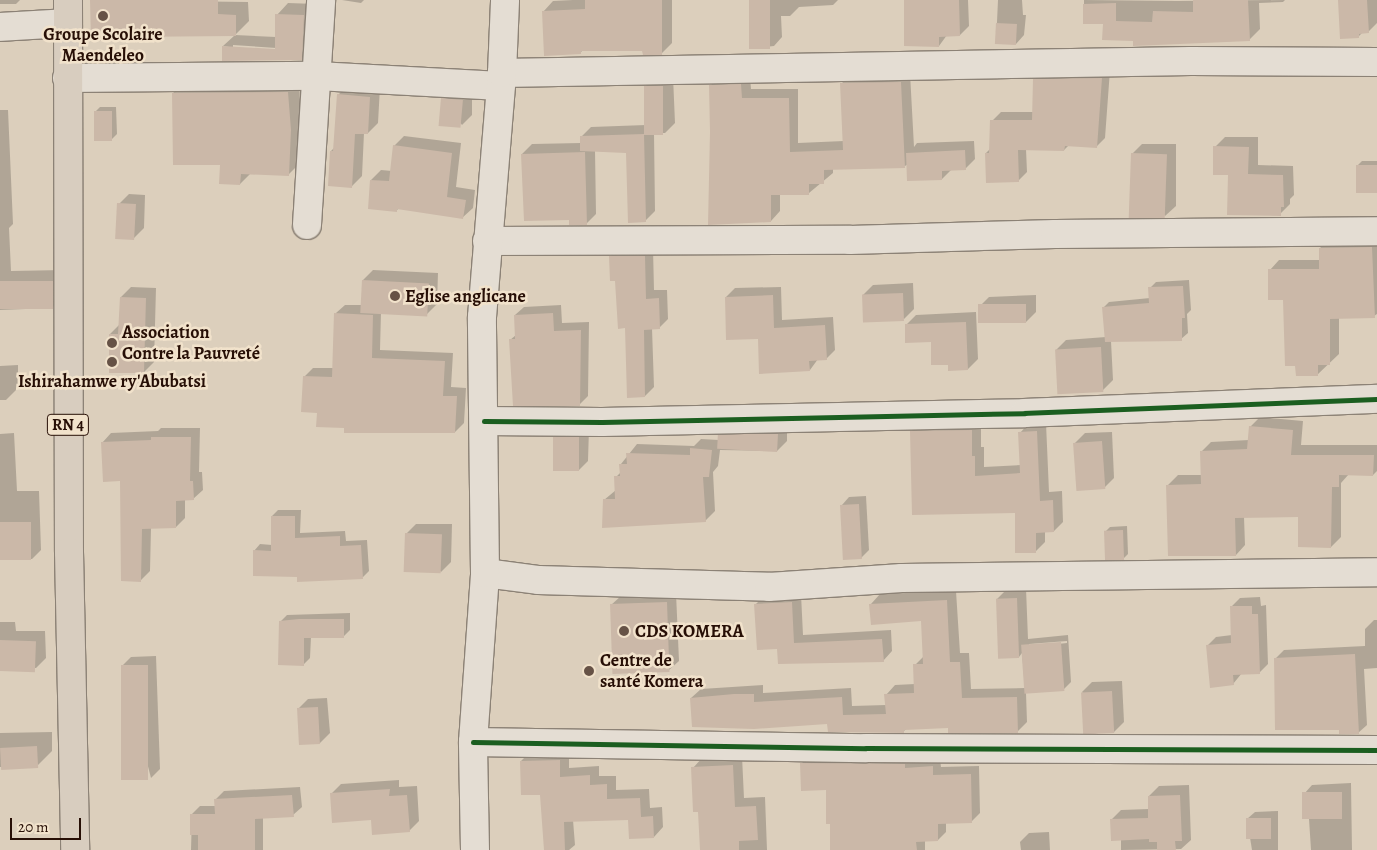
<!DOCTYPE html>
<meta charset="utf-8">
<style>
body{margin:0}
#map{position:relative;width:1377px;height:850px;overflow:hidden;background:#dccfbc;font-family:Alegreya,serif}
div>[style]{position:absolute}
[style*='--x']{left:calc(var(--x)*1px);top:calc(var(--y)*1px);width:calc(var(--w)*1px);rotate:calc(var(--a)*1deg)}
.shadow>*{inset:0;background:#0003}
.building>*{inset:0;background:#cbb8a8;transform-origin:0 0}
.roads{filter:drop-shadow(1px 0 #8c8276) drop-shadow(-1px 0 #8c8276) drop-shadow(0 1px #8c8276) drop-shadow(0 -1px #8c8276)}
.minor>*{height:28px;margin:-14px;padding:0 14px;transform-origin:14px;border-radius:14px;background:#e4ddd3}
.primary>*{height:28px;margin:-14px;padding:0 14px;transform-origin:14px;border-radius:14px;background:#d8cdbf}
.cycleway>*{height:5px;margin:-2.5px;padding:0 2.5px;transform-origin:2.5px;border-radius:2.5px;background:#1b5e20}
.dots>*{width:14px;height:14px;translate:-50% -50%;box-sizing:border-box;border:2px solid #f1e2cb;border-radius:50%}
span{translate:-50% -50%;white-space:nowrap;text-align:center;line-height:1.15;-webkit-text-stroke:5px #f1e2cb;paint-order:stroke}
.shield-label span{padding:1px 4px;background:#f1e2cb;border:1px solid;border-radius:4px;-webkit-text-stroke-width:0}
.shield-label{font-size:16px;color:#270f06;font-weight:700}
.poi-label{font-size:18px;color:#270f06;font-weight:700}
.left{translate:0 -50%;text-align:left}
.scale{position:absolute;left:10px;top:818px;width:71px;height:22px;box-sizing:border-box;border:2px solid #270f06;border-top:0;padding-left:6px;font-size:15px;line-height:18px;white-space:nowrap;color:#270f06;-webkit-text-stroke:4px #f1e2cb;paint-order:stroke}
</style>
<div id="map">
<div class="shadow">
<div style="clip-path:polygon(0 0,20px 0,16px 4px,0 4px)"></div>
<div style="clip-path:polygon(evenodd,92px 0,248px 2px,249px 21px,235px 35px,276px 37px,277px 15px,288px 3px,316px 4px,313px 48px,301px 59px,223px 46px,235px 35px,121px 35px,118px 39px,92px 0,233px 45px,276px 48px,276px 50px,233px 48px,233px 45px)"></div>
<div style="clip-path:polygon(342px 0,364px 0,361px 3px)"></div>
<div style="clip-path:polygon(573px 0,672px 0,672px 43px,662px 53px,644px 50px,583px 50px,580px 53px,543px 12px,553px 1px)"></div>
<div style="clip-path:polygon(749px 0,838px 0,833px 5px,799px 7px,790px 16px,781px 16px,782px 37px,774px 46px,754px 48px)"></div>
<div style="clip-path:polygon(906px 0,968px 0,969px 26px,960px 35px,947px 35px,939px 46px)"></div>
<div style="clip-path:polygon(998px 0,1022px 0,1023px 15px,1026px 15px,1024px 35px,1016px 44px,996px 43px)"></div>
<div style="clip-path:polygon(1084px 0,1177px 1px,1285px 0,1283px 2px,1259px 3px,1260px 29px,1249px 40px,1134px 40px,1104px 23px,1084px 23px)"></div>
<div style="clip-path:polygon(1340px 0,1377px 0,1377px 23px,1368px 32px,1363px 32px,1358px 37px)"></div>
<div style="clip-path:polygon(1110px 70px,1105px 138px,1096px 147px,1069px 145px,1064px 150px,1026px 149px,1027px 172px,1018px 181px,986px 153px,990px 149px,992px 121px,1001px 112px,1034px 112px,1034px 80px,1043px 71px)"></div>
<div style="clip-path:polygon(910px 73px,914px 147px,917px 143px,974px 141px,975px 159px,965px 169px,952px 169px,942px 179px,908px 164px,905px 166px,833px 169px,833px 173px,809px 193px,780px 194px,780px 211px,771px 221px,712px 132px,710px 86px,720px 76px,750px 76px,751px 89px,798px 89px,798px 143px,844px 141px,842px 83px,851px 74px)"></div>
<div style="clip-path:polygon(673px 76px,675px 123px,665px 133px,654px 133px,655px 211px,645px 221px,627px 151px,595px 150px,596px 214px,586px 224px,570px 218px,522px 154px,532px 144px,581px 143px,581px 137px,591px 127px,646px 125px,645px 87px,655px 77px)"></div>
<div style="clip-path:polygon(299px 81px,301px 118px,300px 163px,289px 174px,251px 173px,240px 184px,221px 163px,173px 93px,184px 82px)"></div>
<div style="clip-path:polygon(348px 85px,380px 87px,378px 123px,368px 133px,364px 133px,362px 176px,352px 186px,331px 151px,335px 147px,338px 95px)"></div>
<div style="clip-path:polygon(452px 89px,472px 90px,472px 115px,462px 125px,442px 99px)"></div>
<div style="clip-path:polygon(100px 107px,116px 107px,117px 134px,112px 139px,95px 112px)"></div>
<div style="clip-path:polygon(0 110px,8px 110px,13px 224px,9px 228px,11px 271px,64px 270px,65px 295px,52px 308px,0 310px)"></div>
<div style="clip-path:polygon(404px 136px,461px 143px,456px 187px,475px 190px,473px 208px,462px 218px,399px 208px,396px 211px,371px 180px,381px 170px,392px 171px,394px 146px)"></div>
<div style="clip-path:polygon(1225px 137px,1258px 137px,1258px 165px,1293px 166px,1294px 195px,1290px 199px,1290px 204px,1280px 214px,1229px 174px,1215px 147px)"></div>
<div style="clip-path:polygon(1142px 144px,1176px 144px,1176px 206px,1165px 216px,1132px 154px)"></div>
<div style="clip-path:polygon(1362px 161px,1377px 161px,1377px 192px,1357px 166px)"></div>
<div style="clip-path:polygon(129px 194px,145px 195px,144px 228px,134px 238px,119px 204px)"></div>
<div style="clip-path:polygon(1377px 238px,1377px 314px,1374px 316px,1339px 318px,1339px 354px,1317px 375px,1270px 270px,1279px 260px,1320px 260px,1320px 248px,1329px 239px)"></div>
<div style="clip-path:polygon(619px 248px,653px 248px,654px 290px,667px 290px,668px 319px,659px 328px,652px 328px,654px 387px,645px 396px,610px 257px)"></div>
<div style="clip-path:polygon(373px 270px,438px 273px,437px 304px,427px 314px,381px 312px,380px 350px,453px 353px,451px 387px,466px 388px,464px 423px,455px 432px,345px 427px,318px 412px,304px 377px,313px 368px,333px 368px,336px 313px,345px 305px,362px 305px,363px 280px)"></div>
<div style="clip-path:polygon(1189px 280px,1191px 310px,1187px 314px,1188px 333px,1181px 339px,1111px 341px,1113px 380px,1103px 390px,1056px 350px,1066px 340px,1106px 337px,1103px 308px,1109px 302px,1150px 298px,1150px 288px,1156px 282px)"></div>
<div style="clip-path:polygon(913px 283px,914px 309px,904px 319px,863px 295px,873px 285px)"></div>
<div style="clip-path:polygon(131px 287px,156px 288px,154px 362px,144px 372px,110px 334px,120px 324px,121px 297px)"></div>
<div style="clip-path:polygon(781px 287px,782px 320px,833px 317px,835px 350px,826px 359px,818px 359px,810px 370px,759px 338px,726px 297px,735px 288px)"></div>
<div style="clip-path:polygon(1036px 295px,1036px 312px,1026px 322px,979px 307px,989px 297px)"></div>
<div style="clip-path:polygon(561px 305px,562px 323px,589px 322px,588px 396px,579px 405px,510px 340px,516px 335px,515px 315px,524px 307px)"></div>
<div style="clip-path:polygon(976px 312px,978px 359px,968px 369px,949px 363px,932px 341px,906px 325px,916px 315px)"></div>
<div style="clip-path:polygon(18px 365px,18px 388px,6px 400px,0 400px,0 366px)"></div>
<div style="clip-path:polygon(1260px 417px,1303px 421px,1301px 445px,1377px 445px,1377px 471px,1373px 475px,1349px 474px,1341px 483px,1341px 537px,1331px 547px,1300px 516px,1244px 517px,1245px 545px,1236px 555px,1168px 485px,1178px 475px,1202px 475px,1201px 452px,1211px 442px,1249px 440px,1250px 427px)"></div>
<div style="clip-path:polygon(981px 421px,981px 447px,984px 447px,984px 467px,1021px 465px,1020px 433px,1029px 423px,1046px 423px,1049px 492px,1062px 491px,1063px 522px,1054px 531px,1045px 531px,1045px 542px,1035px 552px,1016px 511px,911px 432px,920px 422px)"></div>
<div style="clip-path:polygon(787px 424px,787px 441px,777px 451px,720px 450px,718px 466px,713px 472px,715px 511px,705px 521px,604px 500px,616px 490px,616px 477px,621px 472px,621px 464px,637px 444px,694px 446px,701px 439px,719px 440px,719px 436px,729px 426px)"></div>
<div style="clip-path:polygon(161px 428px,200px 428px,199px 472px,202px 472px,203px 490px,193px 499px,185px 499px,185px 518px,176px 527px,151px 528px,150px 571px,141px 580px,121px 480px,102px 443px,111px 433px,158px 431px)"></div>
<div style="clip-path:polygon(565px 428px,589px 428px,588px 461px,578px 471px,554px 438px)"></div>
<div style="clip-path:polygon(1112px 432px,1114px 478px,1104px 488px,1075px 443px,1085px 433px)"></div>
<div style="clip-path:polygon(14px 433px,17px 491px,39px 491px,41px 550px,32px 559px,0 559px,0 434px)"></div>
<div style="clip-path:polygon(866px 496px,869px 550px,861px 558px,842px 505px,849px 497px)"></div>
<div style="clip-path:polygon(278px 510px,301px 510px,300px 533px,345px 531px,346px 541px,367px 540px,369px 571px,363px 577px,298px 576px,254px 551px,260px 544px,272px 545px,272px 516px)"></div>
<div style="clip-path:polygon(416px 524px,452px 524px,451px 562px,441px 572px,406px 534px)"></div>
<div style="clip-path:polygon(1127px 526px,1128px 554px,1124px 558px,1105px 532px,1110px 527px)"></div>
<div style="clip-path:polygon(evenodd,1026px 588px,1028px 639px,1068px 635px,1071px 682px,1063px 690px,1026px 693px,1027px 722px,1017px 732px,949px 726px,906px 729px,904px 731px,829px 722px,691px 698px,701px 689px,763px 685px,763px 693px,851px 688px,852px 706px,886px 705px,886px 695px,895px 685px,915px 684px,915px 665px,924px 656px,922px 620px,871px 604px,880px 594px,956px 591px,960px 653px,969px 653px,971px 689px,1025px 688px,1022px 653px,1019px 657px,997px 599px,1007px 589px,1026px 588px,1067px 641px,1067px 643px,1029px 647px,1029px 644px,1067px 641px)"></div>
<div style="clip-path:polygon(676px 593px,679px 661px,669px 670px,611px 605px,621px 596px)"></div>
<div style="clip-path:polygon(801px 594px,803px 635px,891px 630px,892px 651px,883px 661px,779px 648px,756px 604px,765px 595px)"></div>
<div style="clip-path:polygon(1260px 597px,1261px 606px,1266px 605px,1268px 664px,1259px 673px,1242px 673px,1233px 684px,1207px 646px,1216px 637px,1232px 635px,1231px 607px,1240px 598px)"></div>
<div style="clip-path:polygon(350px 613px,350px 630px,343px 637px,311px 637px,310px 658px,303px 665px,280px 622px,287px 615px)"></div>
<div style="clip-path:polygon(1374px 620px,1377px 620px,1377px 668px,1364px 669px,1367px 725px,1358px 733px,1340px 728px,1275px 659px,1284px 650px,1365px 646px,1365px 629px)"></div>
<div style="clip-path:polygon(0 622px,15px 622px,16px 631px,45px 631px,46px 658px,36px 668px,0 669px)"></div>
<div style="clip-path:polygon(156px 656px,160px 769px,151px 778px,122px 666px,131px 657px)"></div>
<div style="clip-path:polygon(1122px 681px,1124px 722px,1114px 732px,1082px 692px,1092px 682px)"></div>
<div style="clip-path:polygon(327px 698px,330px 733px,320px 743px,302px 744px,298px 709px,308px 699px)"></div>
<div style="clip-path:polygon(52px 732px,52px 751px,37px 766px,0 767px,0 733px)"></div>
<div style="clip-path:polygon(569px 751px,569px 768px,599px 766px,599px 776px,616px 776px,616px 790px,649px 789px,650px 808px,662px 807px,663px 827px,654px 837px,629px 818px,573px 820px,575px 845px,569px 850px,545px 850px,541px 794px,521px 761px,530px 752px)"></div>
<div style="clip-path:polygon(810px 755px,940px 758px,941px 767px,979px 766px,980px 813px,972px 821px,946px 822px,946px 832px,938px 840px,925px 841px,925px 850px,832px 850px,832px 823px,827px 788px,801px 764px)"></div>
<div style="clip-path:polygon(742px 756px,744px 798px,765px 797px,767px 850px,701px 850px,699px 811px,693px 768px,702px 758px)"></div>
<div style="clip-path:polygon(399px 780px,399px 787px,417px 786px,419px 821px,409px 831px,372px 819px,331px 794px,341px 784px)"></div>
<div style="clip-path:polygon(1351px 783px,1352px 850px,1311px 850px,1309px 819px,1304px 794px,1312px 785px)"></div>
<div style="clip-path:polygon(1189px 785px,1191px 840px,1181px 849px,1121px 850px,1121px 839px,1111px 820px,1121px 810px,1149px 809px,1149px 796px,1159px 786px)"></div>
<div style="clip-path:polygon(300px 787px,302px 807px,293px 815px,263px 817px,263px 850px,191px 850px,192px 814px,200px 806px,216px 806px,215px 800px,224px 791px)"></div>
<div style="clip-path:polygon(1278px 811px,1278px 850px,1252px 850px,1247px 819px,1255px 812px)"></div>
<div style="clip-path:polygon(1049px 832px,1050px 850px,1021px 850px,1020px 842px,1029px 833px)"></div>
</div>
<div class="building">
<div style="clip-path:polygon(90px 0,218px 0,218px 14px,236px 15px,236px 36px,118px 37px,119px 40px,91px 41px)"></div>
<div style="clip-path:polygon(585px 0,662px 0,662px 55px,643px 55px,642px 51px,581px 51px,581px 54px,544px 56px,542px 11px,585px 9px)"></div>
<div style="left:749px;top:0;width:21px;height:49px"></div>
<div style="clip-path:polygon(904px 0,959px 0,960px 36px,939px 37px,939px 47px,904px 46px)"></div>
<div style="clip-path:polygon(1193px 0,1248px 0,1250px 41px,1133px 46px,1133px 41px,1102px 40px,1103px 24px,1083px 24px,1083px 4px,1116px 3px,1116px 21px,1152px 22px,1153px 11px,1193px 12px)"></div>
<div style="clip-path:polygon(1338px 0,1367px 0,1369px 33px,1359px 34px,1359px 38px,1340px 39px)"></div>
<div style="clip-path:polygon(275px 14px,304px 15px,302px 60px,222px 61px,222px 46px,275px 49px)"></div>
<div style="left:996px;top:23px;width:21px;height:21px;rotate:3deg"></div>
<div style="clip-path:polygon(1102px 78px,1097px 148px,1065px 146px,1064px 151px,1018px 150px,1019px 182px,986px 183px,985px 153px,989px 153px,990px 120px,1032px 120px,1033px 79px)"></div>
<div style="clip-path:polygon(901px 82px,905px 168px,824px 170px,824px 184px,809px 184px,809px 195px,771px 195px,771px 222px,708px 225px,710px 132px,709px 85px,741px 84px,742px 98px,789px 98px,790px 152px,843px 150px,840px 83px)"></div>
<div style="left:644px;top:86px;width:19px;height:49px"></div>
<div style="clip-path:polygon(288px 92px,291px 130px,289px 176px,241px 174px,240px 185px,219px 184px,220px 165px,173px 165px,172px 93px)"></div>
<div style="clip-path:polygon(337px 94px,370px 97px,368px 134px,355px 134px,352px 188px,328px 186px,330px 151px,333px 151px)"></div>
<div style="left:441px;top:98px;width:22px;height:28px;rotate:5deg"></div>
<div style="left:94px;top:111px;width:18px;height:30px"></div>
<div style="clip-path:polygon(644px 134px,646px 222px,628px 223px,626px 153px,580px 151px,580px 136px)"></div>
<div style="clip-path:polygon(393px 145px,452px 153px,447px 197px,466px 200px,463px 219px,397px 209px,397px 212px,368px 209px,370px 180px,389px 181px)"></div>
<div style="clip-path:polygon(1213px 146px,1249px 147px,1248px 174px,1283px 175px,1284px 207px,1281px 207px,1281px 216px,1227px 215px,1228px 175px,1213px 175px)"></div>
<div style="clip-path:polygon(965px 150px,966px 170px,942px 171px,942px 180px,907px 181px,906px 153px)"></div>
<div style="clip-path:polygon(585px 152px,587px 225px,569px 225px,569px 220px,524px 221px,521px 154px)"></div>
<div style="left:1131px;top:153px;width:36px;height:65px;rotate:2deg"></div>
<div style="left:1377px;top:165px;width:28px;height:21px;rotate:90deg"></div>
<div style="left:117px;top:203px;width:19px;height:36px;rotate:3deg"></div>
<div style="clip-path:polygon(1372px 247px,1375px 318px,1330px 319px,1330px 365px,1318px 365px,1318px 376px,1296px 376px,1295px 366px,1285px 366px,1283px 300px,1268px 300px,1268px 269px,1319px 269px,1319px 248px)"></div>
<div style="clip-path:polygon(609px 256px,645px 256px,646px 299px,659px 298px,660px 329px,644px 330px,645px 397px,627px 398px,625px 328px,618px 329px,615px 281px,610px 281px)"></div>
<div style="left:362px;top:280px;width:67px;height:33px;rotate:3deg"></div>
<div style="left:53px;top:281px;width:28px;height:53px;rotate:90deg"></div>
<div style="clip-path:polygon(1183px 286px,1185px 318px,1182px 318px,1182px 341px,1105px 342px,1102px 307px,1149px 303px,1148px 287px)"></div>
<div style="left:903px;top:293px;width:28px;height:41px;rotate:88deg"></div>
<div style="clip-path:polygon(773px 295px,774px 328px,825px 325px,827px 360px,809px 361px,810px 371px,759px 374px,758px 339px,726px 340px,725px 297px)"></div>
<div style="clip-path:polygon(120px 297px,146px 298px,144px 373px,109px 373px,109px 334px,118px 334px)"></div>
<div style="left:1026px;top:304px;width:19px;height:48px;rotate:90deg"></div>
<div style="clip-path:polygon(334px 313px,373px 315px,372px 358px,445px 361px,443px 396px,457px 396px,455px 433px,344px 433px,344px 428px,316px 427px,317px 413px,301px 412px,303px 376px,332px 377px)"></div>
<div style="clip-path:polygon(553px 313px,554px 331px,581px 330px,580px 406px,513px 406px,509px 339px,515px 339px,514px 315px)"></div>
<div style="clip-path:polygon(966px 322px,968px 370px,948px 371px,948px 365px,931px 365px,931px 342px,905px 343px,905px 324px)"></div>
<div style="left:1101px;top:347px;width:45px;height:46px;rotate:87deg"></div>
<div style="clip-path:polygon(1249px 426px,1293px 430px,1291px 455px,1374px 455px,1373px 476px,1339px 475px,1339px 487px,1332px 487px,1331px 548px,1298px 547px,1298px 517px,1235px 518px,1236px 556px,1168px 556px,1166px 485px,1201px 484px,1200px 451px,1247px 449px)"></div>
<div style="clip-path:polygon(972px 430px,972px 456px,975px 456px,975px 476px,1020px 473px,1018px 432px,1037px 431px,1040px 501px,1053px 500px,1054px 532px,1036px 533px,1036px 553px,1015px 553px,1015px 513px,912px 515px,910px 431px)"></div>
<div style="left:778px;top:434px;width:18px;height:60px;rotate:93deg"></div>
<div style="clip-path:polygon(151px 437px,191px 437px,190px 481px,193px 481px,194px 500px,176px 501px,176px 528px,142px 529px,141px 582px,121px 581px,120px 481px,103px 482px,101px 442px,151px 440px)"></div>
<div style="left:553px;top:437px;width:26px;height:34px"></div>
<div style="left:1102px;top:441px;width:48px;height:29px;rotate:86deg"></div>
<div style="clip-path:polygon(690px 448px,712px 450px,709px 477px,703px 477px,706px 522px,602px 528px,603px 499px,615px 499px,614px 476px,620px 476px,619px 464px,627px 464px,626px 453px,690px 455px)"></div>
<div style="left:859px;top:504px;width:55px;height:19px;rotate:87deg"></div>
<div style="clip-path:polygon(271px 516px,295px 516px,295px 538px,340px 536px,340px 546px,361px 545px,363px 579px,297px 582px,297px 577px,253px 576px,253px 550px,271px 551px)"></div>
<div style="left:0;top:522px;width:31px;height:38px"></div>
<div style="left:1123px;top:530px;width:30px;height:19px;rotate:88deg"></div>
<div style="left:405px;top:533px;width:37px;height:39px;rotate:2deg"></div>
<div style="left:1017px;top:598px;width:60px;height:21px;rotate:88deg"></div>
<div style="clip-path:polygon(947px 600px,950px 662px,960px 662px,962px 698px,1017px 697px,1018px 733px,948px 733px,948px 728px,904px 730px,904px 733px,828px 732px,827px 724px,754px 729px,692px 727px,690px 698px,734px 694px,754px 694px,754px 702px,842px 697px,843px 715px,886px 714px,884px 694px,914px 693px,913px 664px,923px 664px,921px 621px,871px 625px,869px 604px)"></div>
<div style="left:667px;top:602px;width:70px;height:57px;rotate:88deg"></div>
<div style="clip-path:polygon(792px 602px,794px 643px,882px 639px,884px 662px,778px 664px,777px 649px,757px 650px,754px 604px)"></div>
<div style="clip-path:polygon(1230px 606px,1252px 606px,1252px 614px,1258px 614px,1260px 674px,1233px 675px,1234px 685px,1210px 688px,1206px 645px,1231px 643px)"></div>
<div style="clip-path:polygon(299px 619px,344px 619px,344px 638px,304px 638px,304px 666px,278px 665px,279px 621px)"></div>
<div style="left:0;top:640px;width:36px;height:31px;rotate:2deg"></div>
<div style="left:1061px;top:642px;width:49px;height:40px;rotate:86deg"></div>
<div style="clip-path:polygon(1355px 654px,1359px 734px,1339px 734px,1339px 730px,1275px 730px,1274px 658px)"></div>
<div style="left:121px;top:665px;width:27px;height:115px"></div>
<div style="left:1112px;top:691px;width:42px;height:31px;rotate:87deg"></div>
<div style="left:318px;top:707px;width:37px;height:21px;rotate:87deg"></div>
<div style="left:37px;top:746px;width:22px;height:37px;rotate:87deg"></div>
<div style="clip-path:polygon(560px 760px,560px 777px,590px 775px,590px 785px,607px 784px,607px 799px,640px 798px,641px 817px,653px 816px,654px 838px,629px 839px,628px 820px,564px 822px,565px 850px,544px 850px,540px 795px,521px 795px,520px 761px)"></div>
<div style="clip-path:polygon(800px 763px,905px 764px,905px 768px,933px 766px,933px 775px,971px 774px,972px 823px,938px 824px,938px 841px,916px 842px,917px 850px,830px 850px,830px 824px,826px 824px,826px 790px,801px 791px)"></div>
<div style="clip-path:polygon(733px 765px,735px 807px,756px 806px,758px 840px,739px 841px,739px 850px,700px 850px,698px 812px,693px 812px,691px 767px)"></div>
<div style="clip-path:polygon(390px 789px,389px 796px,407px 795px,410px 832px,372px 835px,371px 820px,332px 823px,330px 793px)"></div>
<div style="left:1342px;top:792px;width:27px;height:40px;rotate:90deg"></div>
<div style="clip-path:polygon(292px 795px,294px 817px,255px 819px,255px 850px,198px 850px,198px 835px,190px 835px,190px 814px,215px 814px,214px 799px)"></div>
<div style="clip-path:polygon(1180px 795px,1182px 841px,1175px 841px,1176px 850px,1157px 850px,1157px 842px,1149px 842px,1149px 839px,1111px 841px,1110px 819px,1148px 818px,1148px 796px)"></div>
<div style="left:1271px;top:818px;width:21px;height:25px;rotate:90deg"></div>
</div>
<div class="roads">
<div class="minor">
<div style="--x:0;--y:27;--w:68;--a:-3.4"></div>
<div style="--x:502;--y:73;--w:689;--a:-1"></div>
<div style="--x:1191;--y:61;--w:186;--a:0.3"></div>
<div style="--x:67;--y:78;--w:250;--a:-0.5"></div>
<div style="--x:317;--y:76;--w:184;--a:3.1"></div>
<div style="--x:307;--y:225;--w:225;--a:-86.4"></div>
<div style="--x:487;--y:241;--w:363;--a:-0.2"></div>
<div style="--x:850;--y:240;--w:205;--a:-1.7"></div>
<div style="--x:1055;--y:234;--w:322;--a:-0.5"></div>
<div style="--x:484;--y:421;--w:118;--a:0.5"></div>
<div style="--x:602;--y:422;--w:423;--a:-1.2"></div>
<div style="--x:1025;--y:413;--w:352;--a:-2.3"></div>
<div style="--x:485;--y:573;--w:53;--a:7.5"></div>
<div style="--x:538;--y:580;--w:231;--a:1.7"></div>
<div style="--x:769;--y:587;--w:133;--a:-3.9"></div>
<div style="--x:902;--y:578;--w:475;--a:-0.7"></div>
<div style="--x:473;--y:742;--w:393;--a:0.9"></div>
<div style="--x:866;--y:748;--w:511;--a:0.22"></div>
<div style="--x:475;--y:850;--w:108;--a:-91.1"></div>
<div style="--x:473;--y:742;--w:169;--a:-85.9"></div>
<div style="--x:485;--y:573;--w:256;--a:-90.7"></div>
<div style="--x:482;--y:317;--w:245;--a:-85.3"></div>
<div style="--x:502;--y:73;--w:73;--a:-87.6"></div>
</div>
<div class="primary">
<div style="--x:68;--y:0;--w:552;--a:89.9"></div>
<div style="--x:69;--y:552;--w:298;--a:88.8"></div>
</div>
</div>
<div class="cycleway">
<div style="--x:484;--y:421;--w:118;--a:0.5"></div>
<div style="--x:602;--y:422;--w:423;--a:-1.2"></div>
<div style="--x:1025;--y:413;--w:352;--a:-2.3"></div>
<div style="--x:473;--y:742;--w:393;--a:0.9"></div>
<div style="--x:866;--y:748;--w:511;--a:0.22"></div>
</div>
<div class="dots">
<div style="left:103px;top:16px;background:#665246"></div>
<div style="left:395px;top:296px;background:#665246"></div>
<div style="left:112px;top:343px;background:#665246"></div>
<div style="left:112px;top:362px;background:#665246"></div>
<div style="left:624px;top:631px;background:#665246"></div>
<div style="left:589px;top:671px;background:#665246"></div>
</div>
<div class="shield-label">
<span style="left:68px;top:425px">RN 4</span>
</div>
<div class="poi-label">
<span style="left:103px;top:45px">Groupe Scolaire<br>Maendeleo</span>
<span class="left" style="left:405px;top:296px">Eglise anglicane</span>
<span class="left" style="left:122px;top:343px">Association<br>Contre la Pauvreté</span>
<span style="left:112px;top:381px">Ishirahamwe ry'Abubatsi</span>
<span class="left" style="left:635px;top:631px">CDS KOMERA</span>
<span class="left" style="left:600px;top:671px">Centre de<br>santé Komera</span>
</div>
<div class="scale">20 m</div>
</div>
